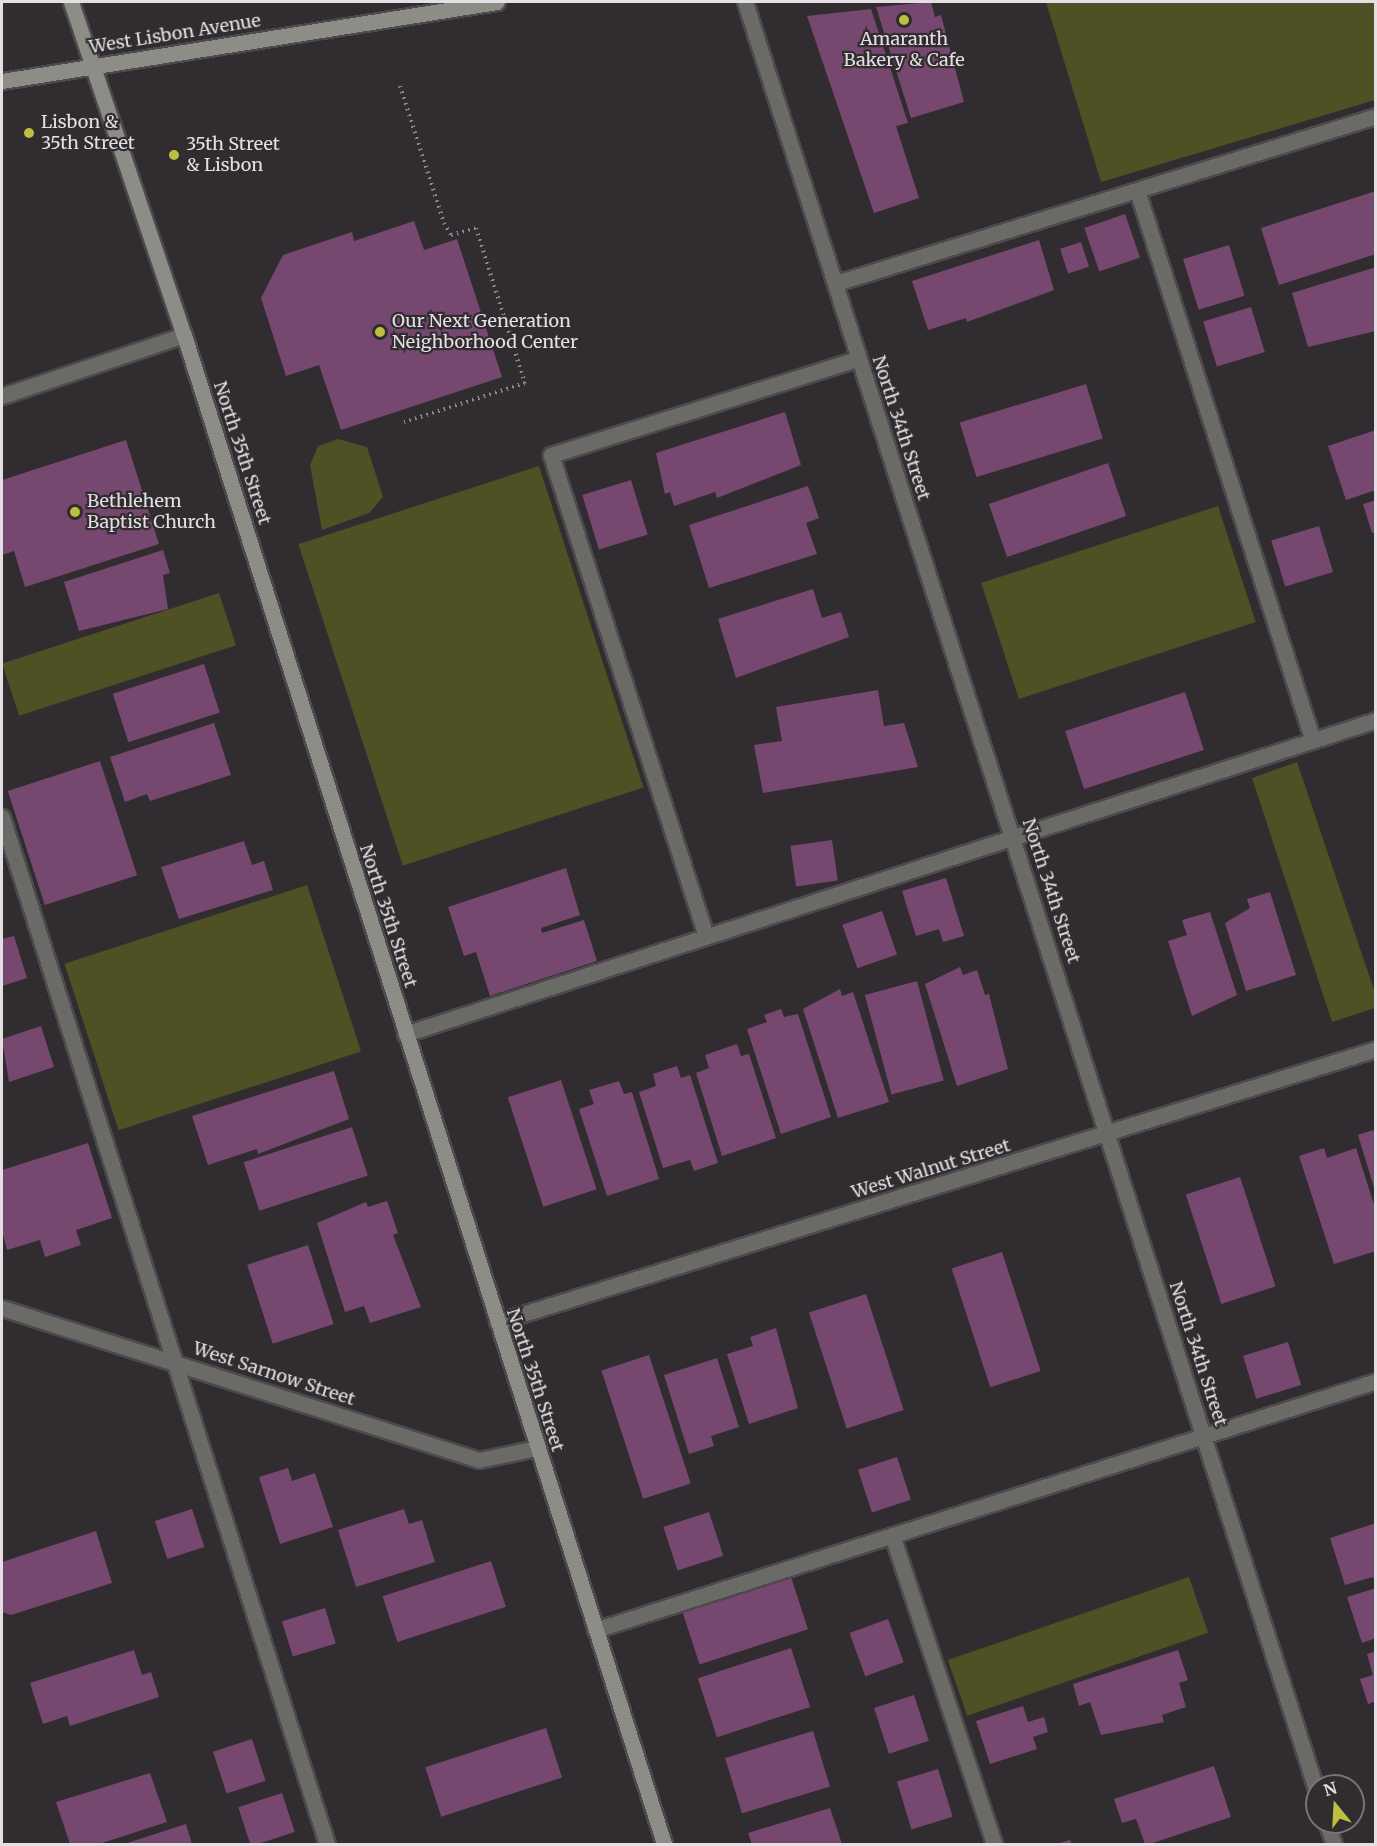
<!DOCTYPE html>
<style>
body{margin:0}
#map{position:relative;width:1377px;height:1846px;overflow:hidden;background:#312c30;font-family:Merriweather,serif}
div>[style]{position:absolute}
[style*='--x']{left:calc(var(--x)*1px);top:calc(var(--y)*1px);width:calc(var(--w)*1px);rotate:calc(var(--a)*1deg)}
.green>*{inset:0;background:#505025;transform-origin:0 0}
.building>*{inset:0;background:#76486f;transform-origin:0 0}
.path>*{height:4px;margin-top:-2px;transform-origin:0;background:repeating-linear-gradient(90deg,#8c888b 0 1.5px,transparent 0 6px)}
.roads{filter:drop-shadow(2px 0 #4d494c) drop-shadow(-2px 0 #4d494c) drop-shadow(0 2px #4d494c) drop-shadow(0 -2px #4d494c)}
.lane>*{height:15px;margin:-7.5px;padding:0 7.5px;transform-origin:7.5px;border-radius:7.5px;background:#6a6b67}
.street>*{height:15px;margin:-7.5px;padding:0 7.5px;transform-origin:7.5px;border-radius:7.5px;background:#6a6b67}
.secondary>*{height:15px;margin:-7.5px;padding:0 7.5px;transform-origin:7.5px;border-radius:7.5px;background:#8c8d87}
.dots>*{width:16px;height:16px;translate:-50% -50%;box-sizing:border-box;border:3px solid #312c30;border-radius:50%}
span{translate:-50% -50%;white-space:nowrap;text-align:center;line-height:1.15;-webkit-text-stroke:4.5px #312c30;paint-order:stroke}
.street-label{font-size:18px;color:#e3dfe2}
.poi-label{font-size:18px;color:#e3dfe2}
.left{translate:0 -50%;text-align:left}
.frame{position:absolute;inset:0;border:3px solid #e3dfe2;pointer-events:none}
.north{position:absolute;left:1305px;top:1774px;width:60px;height:60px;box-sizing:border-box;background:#312c30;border:2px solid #787477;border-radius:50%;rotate:342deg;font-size:16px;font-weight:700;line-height:24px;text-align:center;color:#e3dfe2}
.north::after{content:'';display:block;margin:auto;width:21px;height:27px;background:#bdbf43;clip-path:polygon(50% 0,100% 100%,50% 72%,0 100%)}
</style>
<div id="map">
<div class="green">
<div style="clip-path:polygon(1046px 2px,1375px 2px,1375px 100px,1101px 182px)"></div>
<div style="clip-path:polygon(338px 439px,367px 447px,383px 497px,369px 513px,322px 530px,310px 465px,318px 446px)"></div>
<div style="left:539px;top:466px;width:338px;height:253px;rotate:72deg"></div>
<div style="left:1218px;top:506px;width:122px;height:249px;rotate:72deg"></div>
<div style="left:219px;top:593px;width:55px;height:228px;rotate:72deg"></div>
<div style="clip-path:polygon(1297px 762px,1375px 993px,1375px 1008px,1332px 1022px,1252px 778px)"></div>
<div style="left:307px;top:885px;width:175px;height:255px;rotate:72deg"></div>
<div style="left:1189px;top:1577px;width:59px;height:255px;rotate:71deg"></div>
</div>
<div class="building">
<div style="clip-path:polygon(931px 2px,935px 17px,941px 15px,964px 102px,911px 118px,876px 7px)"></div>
<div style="clip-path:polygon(871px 9px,908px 123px,896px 126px,919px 198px,874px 213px,807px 16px)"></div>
<div style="clip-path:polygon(1376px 191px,1376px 254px,1279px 285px,1261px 228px)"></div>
<div style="left:1125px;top:214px;width:46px;height:43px;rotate:71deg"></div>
<div style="clip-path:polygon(414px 221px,424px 250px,457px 239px,502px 377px,341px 430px,319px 365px,286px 376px,261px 298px,283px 255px,352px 232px,354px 241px)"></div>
<div style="clip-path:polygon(1039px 240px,1054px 290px,967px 322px,966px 318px,928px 330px,912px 281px)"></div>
<div style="left:1081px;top:242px;width:26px;height:22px;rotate:72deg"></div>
<div style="left:1229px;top:245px;width:53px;height:48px;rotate:73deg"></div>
<div style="clip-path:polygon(1376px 267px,1376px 331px,1308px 347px,1292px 293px)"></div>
<div style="left:1251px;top:307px;width:47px;height:50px;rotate:73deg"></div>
<div style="left:1086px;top:384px;width:57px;height:132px;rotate:73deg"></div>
<div style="clip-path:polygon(785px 412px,801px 465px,717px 498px,715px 492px,674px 506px,670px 492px,665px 494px,656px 453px)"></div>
<div style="clip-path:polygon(1376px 430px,1376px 490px,1346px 500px,1328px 446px)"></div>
<div style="clip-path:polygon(126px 440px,159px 544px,25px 587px,14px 551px,2px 555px,2px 480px)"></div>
<div style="left:1108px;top:463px;width:56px;height:126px;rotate:71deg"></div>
<div style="left:631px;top:480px;width:57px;height:51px;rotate:73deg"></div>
<div style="clip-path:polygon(808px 486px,819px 518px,806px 523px,817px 554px,709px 588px,689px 525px)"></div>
<div style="clip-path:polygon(1376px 500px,1376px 532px,1372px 533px,1363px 504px)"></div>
<div style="left:1319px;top:526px;width:48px;height:50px;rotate:73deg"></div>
<div style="clip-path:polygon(163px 550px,170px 573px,163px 575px,168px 609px,79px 631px,64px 582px)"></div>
<div style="clip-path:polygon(813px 589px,822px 618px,841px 612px,849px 637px,736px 678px,718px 619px)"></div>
<div style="left:204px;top:664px;width:51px;height:96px;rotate:72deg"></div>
<div style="clip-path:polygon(878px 690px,884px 726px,904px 723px,918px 767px,763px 793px,754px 745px,782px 741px,776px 707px)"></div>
<div style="left:1185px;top:692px;width:61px;height:126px;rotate:72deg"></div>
<div style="clip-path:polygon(214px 723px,231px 775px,150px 801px,147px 794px,125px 802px,110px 757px)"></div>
<div style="left:100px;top:761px;width:120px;height:97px;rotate:72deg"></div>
<div style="left:832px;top:840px;width:41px;height:42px;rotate:82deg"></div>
<div style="clip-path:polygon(244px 841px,252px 865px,264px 861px,273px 890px,179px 919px,161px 867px)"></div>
<div style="clip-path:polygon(566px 868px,580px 915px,541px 928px,542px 933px,584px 920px,597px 961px,490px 996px,476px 952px,464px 956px,448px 907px)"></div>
<div style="clip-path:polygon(946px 878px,964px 936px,943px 942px,939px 929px,916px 936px,902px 891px)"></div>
<div style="clip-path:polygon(1270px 892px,1296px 975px,1246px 991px,1225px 923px,1250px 908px,1247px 899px)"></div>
<div style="left:882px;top:911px;width:46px;height:42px;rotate:71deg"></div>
<div style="clip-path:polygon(1210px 912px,1237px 995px,1192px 1016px,1168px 941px,1187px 935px,1182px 920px)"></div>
<div style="clip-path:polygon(14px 936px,27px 978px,2px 986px,2px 939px)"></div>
<div style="clip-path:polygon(960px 967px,963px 975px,977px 970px,985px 995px,989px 994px,1008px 1069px,957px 1086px,925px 984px)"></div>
<div style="left:917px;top:981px;width:103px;height:54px;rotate:75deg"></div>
<div style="clip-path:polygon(840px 989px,842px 996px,853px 992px,889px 1102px,838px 1118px,803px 1009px)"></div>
<div style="clip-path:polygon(781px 1009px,784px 1017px,798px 1014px,831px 1117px,781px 1134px,747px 1029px,767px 1022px,764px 1015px)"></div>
<div style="clip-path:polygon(41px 1026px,54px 1067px,9px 1082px,2px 1039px)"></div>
<div style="clip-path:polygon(737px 1044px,741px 1056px,749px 1054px,776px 1138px,722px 1156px,696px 1073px,709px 1068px,705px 1055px)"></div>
<div style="clip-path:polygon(677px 1066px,681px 1078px,690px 1075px,718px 1163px,694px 1171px,690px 1160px,663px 1168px,639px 1092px,656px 1086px,653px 1074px)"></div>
<div style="clip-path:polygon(334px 1071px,349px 1119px,258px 1154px,257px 1149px,208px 1165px,192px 1116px)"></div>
<div style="left:561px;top:1080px;width:115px;height:56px;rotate:72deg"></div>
<div style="clip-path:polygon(619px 1081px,624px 1094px,632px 1092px,659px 1179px,607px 1196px,579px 1109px,594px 1104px,589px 1090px)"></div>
<div style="left:352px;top:1127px;width:51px;height:114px;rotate:72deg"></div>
<div style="clip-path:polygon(1373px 1130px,1376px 1138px,1375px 1191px,1358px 1135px)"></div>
<div style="clip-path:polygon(88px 1143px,112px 1218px,76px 1230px,81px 1245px,45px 1257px,40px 1240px,7px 1250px,2px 1231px,2px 1170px)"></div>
<div style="clip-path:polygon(1324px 1148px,1327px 1158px,1356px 1148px,1376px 1211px,1376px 1251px,1334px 1264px,1299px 1156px)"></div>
<div style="left:1240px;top:1177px;width:115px;height:57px;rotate:72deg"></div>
<div style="clip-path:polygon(387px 1201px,398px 1233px,393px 1235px,421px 1307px,370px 1323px,364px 1306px,345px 1312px,317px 1223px,366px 1202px,368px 1207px)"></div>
<div style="left:308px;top:1245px;width:83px;height:64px;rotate:72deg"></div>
<div style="left:1002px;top:1252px;width:125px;height:53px;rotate:72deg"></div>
<div style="left:866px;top:1294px;width:122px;height:60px;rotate:72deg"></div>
<div style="clip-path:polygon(776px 1328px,798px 1408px,749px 1424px,727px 1354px,753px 1346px,750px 1337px)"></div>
<div style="left:1288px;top:1342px;width:45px;height:47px;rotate:73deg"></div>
<div style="left:649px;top:1355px;width:135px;height:50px;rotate:72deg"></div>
<div style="clip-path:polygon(717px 1358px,739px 1427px,711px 1436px,714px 1446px,689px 1454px,664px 1375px)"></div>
<div style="left:897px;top:1457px;width:45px;height:41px;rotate:72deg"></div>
<div style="clip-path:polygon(288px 1468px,292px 1481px,315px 1473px,333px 1527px,280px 1544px,259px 1477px)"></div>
<div style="left:192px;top:1509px;width:40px;height:39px;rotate:72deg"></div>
<div style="clip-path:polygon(404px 1509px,409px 1524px,422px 1520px,435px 1562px,356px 1587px,338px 1530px)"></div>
<div style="left:709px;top:1512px;width:46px;height:48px;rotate:72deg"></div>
<div style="clip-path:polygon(1376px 1523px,1376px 1583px,1373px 1577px,1345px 1585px,1330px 1538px)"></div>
<div style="clip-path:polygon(96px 1531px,112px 1583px,11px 1615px,2px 1612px,2px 1562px)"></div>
<div style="left:491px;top:1561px;width:48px;height:114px;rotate:72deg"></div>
<div style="left:791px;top:1577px;width:55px;height:114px;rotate:72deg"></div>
<div style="clip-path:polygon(1376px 1588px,1376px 1638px,1362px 1643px,1347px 1597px)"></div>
<div style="left:325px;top:1608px;width:37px;height:45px;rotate:73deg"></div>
<div style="left:888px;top:1619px;width:46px;height:41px;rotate:70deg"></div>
<div style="left:791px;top:1648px;width:62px;height:98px;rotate:72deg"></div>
<div style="clip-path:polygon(134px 1650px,142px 1675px,151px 1672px,159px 1697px,70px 1726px,67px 1716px,43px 1724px,30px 1683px)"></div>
<div style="clip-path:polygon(1178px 1650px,1188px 1680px,1179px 1683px,1186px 1707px,1162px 1715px,1164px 1722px,1101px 1735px,1090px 1702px,1079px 1706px,1073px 1684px)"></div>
<div style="clip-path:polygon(1376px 1651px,1376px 1701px,1368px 1704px,1360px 1679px,1373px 1675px,1367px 1654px)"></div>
<div style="left:914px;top:1695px;width:48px;height:42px;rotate:72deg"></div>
<div style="clip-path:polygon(1023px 1706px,1028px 1722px,1044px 1717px,1048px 1732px,1033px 1737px,1037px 1749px,990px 1764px,976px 1721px)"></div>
<div style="left:546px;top:1728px;width:52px;height:127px;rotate:72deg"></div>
<div style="left:813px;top:1731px;width:58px;height:92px;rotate:73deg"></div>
<div style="left:252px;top:1739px;width:44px;height:41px;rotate:72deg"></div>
<div style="clip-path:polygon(1214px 1766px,1231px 1817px,1150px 1844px,1145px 1844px,1136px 1819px,1122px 1823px,1114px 1799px)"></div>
<div style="left:938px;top:1769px;width:50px;height:43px;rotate:73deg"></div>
<div style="clip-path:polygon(150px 1773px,167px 1822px,99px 1844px,70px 1844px,56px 1802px)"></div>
<div style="left:282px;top:1793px;width:41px;height:46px;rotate:72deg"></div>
<div style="clip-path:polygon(830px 1808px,842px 1844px,752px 1844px,748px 1833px)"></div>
<div style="clip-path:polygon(186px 1824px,192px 1844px,124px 1844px)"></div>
<div style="clip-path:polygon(1070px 1840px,1072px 1844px,1057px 1844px)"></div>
</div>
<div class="path">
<div style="--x:400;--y:86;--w:144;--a:72.2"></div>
<div style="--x:444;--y:223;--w:14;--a:60"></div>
<div style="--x:451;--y:235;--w:26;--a:-16"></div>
<div style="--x:476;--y:228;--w:163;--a:72.5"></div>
<div style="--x:525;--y:383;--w:127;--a:162.1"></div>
</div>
<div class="roads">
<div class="lane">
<div style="--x:1137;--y:190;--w:578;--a:72.29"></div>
<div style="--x:836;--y:283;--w:565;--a:-17.18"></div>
<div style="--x:2;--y:396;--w:192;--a:-18.5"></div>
<div style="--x:2;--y:817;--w:1077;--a:72.44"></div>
<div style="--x:706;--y:936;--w:505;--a:-107.86"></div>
<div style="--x:551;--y:455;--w:322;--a:-17.4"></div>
<div style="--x:405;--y:1034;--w:1021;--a:-17.92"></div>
<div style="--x:892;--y:1535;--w:325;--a:71.7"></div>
<div style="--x:595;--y:1630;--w:820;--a:-17.68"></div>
</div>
<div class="street">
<div style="--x:745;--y:2;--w:1879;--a:72.28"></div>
<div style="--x:2;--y:1308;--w:501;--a:17.67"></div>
<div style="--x:479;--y:1460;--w:58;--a:-11.9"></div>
<div style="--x:497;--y:1322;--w:920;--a:-17.25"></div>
<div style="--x:1326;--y:1822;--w:23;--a:70"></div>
</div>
<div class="secondary">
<div style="--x:71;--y:2;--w:352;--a:71.3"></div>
<div style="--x:184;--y:335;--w:1584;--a:72.35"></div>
<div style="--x:2;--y:81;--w:501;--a:-9.07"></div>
</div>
</div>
<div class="dots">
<div style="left:904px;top:20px;background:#bdbf43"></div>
<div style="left:29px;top:133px;background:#bdbf43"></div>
<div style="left:174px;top:155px;background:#bdbf43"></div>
<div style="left:380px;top:332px;background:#bdbf43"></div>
<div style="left:75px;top:512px;background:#bdbf43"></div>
</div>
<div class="street-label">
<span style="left:175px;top:34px;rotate:-9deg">West Lisbon Avenue</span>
<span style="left:901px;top:428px;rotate:72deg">North 34th Street</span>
<span style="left:242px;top:453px;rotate:72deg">North 35th Street</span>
<span style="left:1051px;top:891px;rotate:72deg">North 34th Street</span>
<span style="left:388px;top:916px;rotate:72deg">North 35th Street</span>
<span style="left:931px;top:1169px;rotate:-17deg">West Walnut Street</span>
<span style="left:1198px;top:1354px;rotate:72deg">North 34th Street</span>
<span style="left:274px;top:1374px;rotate:18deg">West Sarnow Street</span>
<span style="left:535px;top:1380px;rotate:72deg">North 35th Street</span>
</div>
<div class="poi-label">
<span style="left:904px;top:50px">Amaranth<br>Bakery &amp; Cafe</span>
<span class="left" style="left:41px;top:133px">Lisbon &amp;<br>35th Street</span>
<span class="left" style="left:186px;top:155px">35th Street<br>&amp; Lisbon</span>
<span class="left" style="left:392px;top:332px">Our Next Generation<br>Neighborhood Center</span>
<span class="left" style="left:87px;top:512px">Bethlehem<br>Baptist Church</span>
</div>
<div class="frame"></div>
<div class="north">N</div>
</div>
